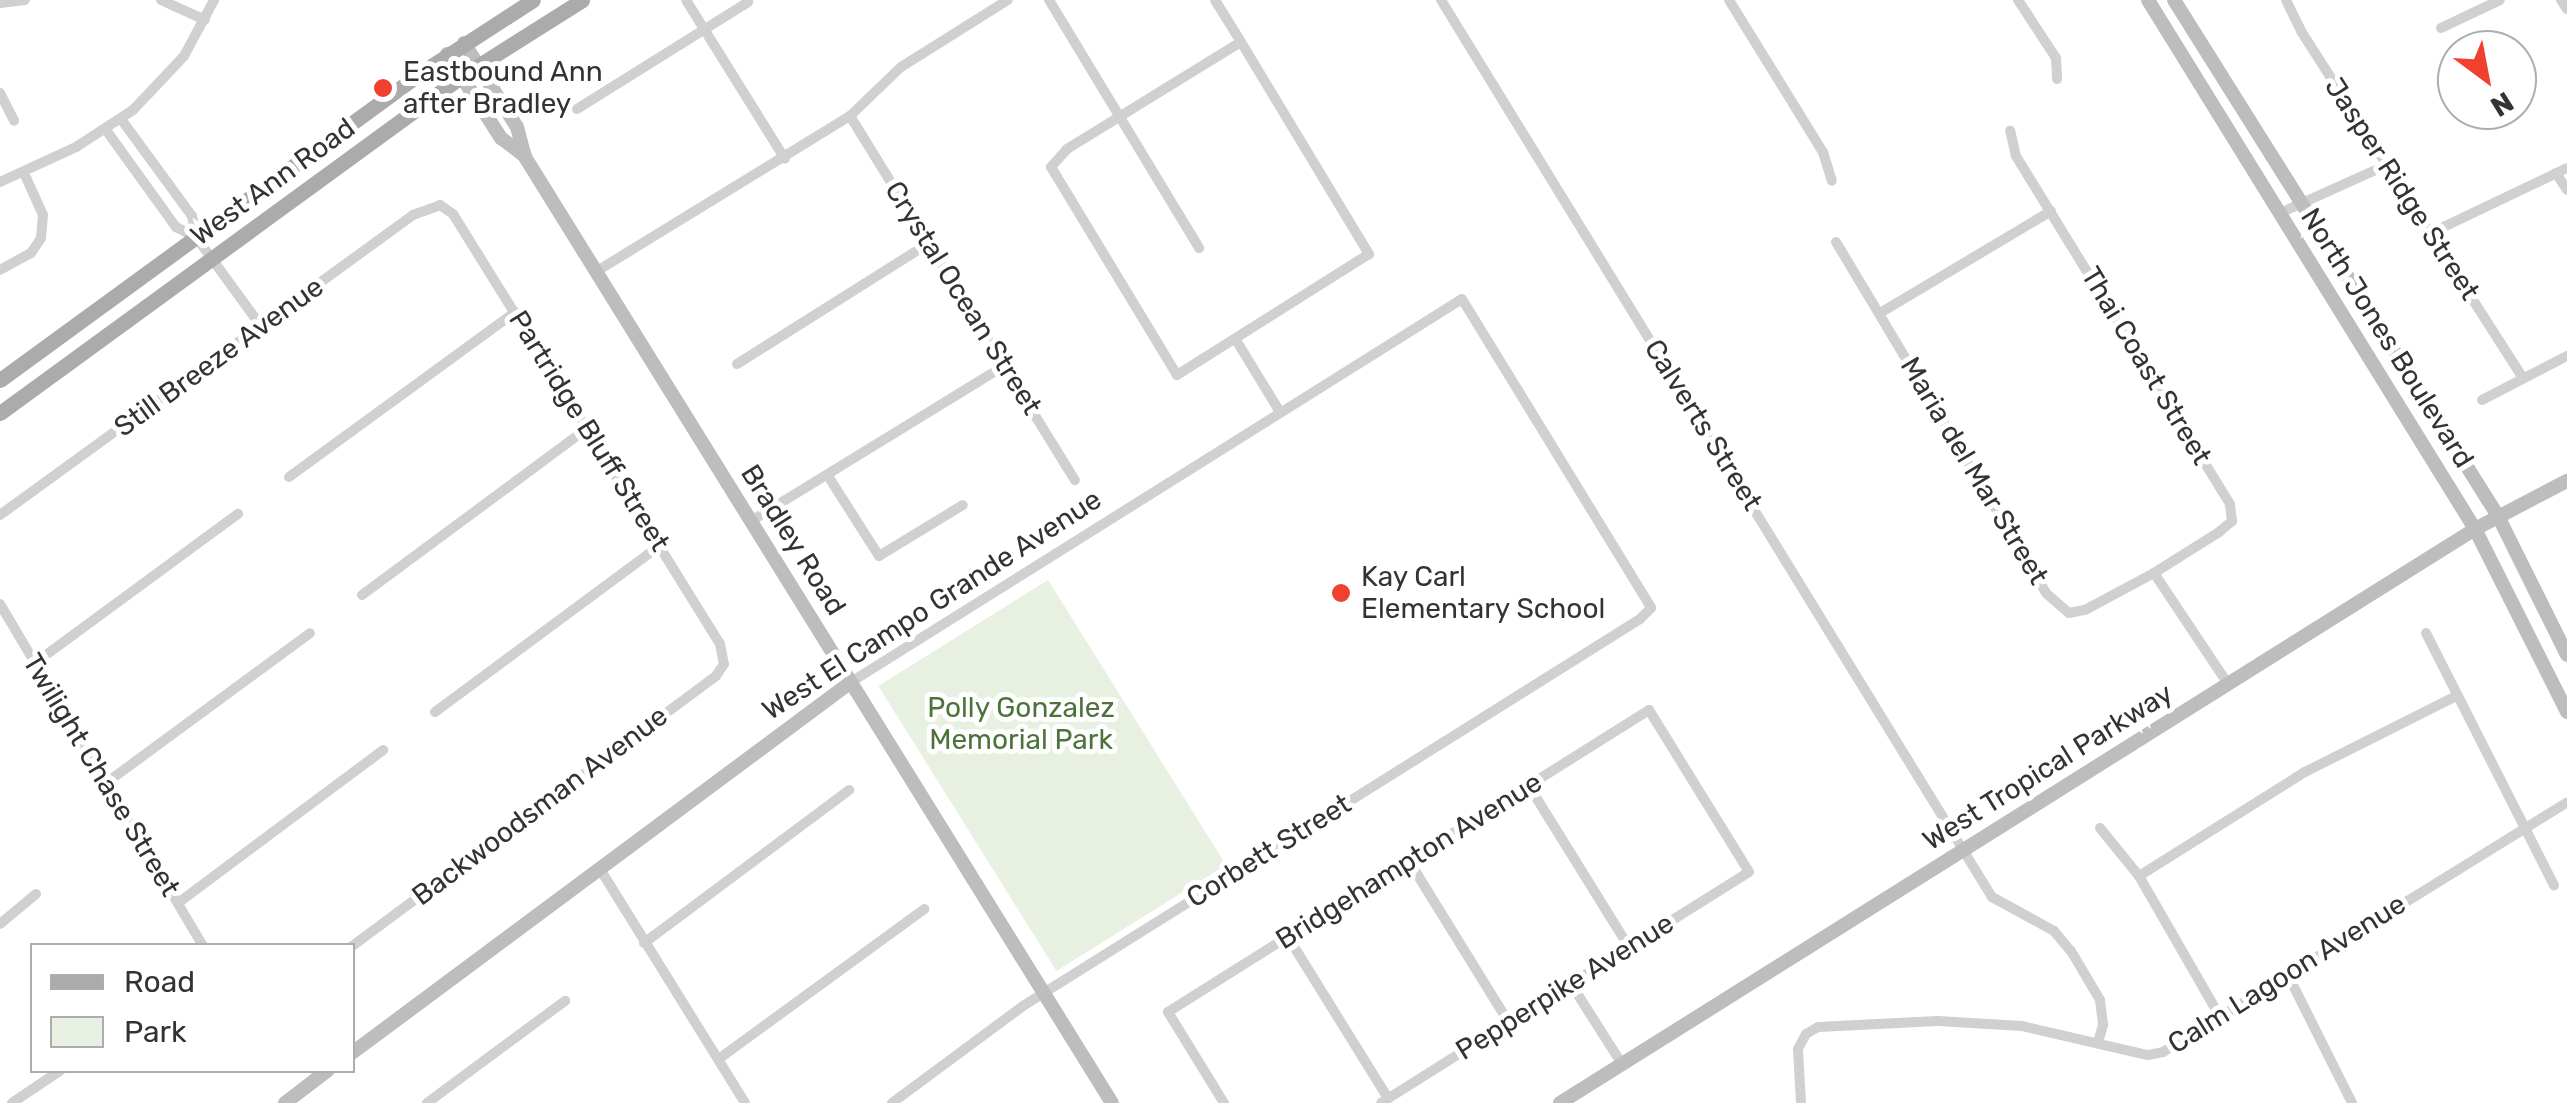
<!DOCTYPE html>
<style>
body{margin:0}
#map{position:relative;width:2567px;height:1103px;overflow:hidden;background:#fff;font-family:Rubik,sans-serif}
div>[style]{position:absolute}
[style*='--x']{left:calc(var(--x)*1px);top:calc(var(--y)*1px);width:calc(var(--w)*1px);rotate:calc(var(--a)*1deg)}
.green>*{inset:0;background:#e7f0e1;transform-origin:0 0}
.street>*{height:10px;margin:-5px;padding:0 5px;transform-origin:5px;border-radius:5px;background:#d0d0d0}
.secondary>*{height:14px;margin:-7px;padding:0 7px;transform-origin:7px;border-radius:7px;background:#bdbdbd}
.primary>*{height:15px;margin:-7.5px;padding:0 7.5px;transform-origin:7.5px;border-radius:7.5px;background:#ababab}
.dots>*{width:28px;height:28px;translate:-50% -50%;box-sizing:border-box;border:5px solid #fff;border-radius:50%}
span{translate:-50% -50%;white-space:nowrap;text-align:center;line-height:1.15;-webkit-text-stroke:10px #fff;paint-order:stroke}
.poi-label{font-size:28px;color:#333}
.left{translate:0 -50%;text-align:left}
.street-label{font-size:28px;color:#333}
.park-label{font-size:28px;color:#4d733c}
.legend{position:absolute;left:30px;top:943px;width:325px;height:130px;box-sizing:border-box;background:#fff;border:2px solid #adadad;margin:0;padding:12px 18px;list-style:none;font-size:30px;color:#333}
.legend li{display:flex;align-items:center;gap:20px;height:50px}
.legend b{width:50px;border:2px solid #adadad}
.north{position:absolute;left:2437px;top:30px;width:100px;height:100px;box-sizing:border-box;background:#fff;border:2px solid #adadad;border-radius:50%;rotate:148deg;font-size:28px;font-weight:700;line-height:40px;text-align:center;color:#333}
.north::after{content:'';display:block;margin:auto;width:35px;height:45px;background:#f0402f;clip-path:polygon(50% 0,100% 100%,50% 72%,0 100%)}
</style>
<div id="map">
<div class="green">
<div style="left:1048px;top:580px;width:336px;height:200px;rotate:58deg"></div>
</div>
<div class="street">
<div style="--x:161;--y:0;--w:48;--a:24.4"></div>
<div style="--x:686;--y:0;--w:187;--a:58.1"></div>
<div style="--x:1049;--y:0;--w:290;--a:58.8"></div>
<div style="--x:1215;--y:0;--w:49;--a:58.2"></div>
<div style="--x:1241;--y:42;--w:248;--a:58.9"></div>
<div style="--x:1369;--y:254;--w:227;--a:147.8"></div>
<div style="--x:1177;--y:375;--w:243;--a:-121.2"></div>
<div style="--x:1051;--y:167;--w:24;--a:-48"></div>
<div style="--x:1067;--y:149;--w:204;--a:-31.6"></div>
<div style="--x:1441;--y:0;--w:1053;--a:58.44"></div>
<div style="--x:1992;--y:897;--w:71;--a:28.7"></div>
<div style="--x:2054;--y:931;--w:26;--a:50"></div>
<div style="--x:2071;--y:951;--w:57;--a:59.4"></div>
<div style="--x:2100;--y:1000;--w:25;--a:83"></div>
<div style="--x:2103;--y:1025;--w:19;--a:106"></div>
<div style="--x:1729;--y:0;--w:179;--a:58.3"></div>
<div style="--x:1823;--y:152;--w:30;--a:73"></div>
<div style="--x:2018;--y:0;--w:69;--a:56.8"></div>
<div style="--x:2056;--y:58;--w:21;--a:87"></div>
<div style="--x:2286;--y:0;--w:34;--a:64"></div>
<div style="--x:2301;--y:31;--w:411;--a:57.4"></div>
<div style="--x:2561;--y:0;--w:11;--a:56"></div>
<div style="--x:0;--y:3;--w:25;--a:-7"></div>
<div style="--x:2441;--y:28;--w:65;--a:-25.4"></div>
<div style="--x:0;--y:93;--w:31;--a:63"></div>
<div style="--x:577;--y:109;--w:202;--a:-32"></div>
<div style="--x:850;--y:116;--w:428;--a:58.3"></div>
<div style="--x:121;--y:119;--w:120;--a:53.8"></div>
<div style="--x:192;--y:216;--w:21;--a:79"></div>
<div style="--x:106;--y:130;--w:120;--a:54.2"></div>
<div style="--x:176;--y:227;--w:22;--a:27"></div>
<div style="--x:196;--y:237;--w:110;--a:53.9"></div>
<div style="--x:2556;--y:173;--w:20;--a:57"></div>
<div style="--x:0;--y:182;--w:84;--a:-24.7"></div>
<div style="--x:76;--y:147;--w:68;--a:-33"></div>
<div style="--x:133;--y:110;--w:74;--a:-46.6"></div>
<div style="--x:184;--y:56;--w:64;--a:-61.8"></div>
<div style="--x:2280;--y:213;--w:117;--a:-24.2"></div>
<div style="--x:2433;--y:232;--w:148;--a:-25.5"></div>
<div style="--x:1836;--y:242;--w:410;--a:59.1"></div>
<div style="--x:2047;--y:594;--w:29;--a:41"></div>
<div style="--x:2069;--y:613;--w:16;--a:-11"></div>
<div style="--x:2085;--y:610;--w:78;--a:-28.2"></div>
<div style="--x:2154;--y:573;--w:77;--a:-32.2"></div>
<div style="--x:2219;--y:532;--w:17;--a:-40"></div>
<div style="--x:2232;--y:521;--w:17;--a:-97"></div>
<div style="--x:2230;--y:504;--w:409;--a:-121.6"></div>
<div style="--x:2016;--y:156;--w:26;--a:-103"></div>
<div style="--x:0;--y:270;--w:35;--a:-29"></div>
<div style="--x:31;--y:253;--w:18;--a:-56"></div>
<div style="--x:41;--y:238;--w:23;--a:-85"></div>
<div style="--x:43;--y:215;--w:46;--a:-114.3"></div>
<div style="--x:597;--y:271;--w:297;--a:-31.5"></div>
<div style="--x:850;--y:116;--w:71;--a:-43.9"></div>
<div style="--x:901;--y:67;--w:126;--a:-32.1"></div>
<div style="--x:1880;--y:313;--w:199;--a:-30.8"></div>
<div style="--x:1236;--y:340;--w:84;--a:58.6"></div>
<div style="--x:737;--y:364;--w:227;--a:-32.2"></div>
<div style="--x:2482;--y:400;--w:96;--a:-27.4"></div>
<div style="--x:828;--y:476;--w:95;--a:57.5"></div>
<div style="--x:879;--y:556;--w:98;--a:-31.3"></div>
<div style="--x:289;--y:477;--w:280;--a:-36.1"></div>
<div style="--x:0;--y:515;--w:510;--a:-35.99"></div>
<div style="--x:413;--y:215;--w:29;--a:-20"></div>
<div style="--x:440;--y:205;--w:16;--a:35"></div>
<div style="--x:453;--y:214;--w:506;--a:58.16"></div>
<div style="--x:720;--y:644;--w:20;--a:79"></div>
<div style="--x:724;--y:664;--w:14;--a:124"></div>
<div style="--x:716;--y:676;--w:453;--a:143.4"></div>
<div style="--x:751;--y:521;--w:297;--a:-31.5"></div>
<div style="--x:2154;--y:573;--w:133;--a:56.3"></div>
<div style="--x:362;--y:595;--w:281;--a:-36.5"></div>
<div style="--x:0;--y:604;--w:398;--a:59.3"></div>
<div style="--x:2426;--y:633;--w:283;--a:63.1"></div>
<div style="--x:35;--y:663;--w:252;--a:-36.3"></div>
<div style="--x:851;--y:682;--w:721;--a:-32.08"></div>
<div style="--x:1462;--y:299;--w:362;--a:58.5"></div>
<div style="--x:1651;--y:608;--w:16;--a:135"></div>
<div style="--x:1640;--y:619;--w:728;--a:147.9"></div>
<div style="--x:1023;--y:1006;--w:163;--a:143.5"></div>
<div style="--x:435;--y:712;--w:279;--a:-36.5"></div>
<div style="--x:106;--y:783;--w:253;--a:-36.3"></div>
<div style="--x:1529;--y:786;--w:190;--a:58.2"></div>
<div style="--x:2100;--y:828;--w:62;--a:50.9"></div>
<div style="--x:2139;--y:876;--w:163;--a:60.1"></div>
<div style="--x:1409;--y:861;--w:190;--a:58.3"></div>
<div style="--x:600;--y:869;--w:275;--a:58.2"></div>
<div style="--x:2139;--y:876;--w:196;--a:-32.1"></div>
<div style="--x:2305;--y:772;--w:171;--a:-26.7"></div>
<div style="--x:178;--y:903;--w:256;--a:-36.7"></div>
<div style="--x:0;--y:924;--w:47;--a:-39.8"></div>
<div style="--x:1288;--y:937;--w:190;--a:58.2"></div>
<div style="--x:644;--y:943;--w:256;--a:-36.7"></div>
<div style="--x:2288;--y:975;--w:143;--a:63.4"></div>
<div style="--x:1571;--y:984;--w:95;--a:57.5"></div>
<div style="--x:720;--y:1058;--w:253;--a:-36.1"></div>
<div style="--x:12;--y:1103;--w:59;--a:-34"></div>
<div style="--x:427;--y:1103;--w:172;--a:-36.5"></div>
<div style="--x:1224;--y:1103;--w:107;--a:-121.6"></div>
<div style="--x:1168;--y:1012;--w:568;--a:-32.12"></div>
<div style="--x:1649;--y:710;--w:190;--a:58.3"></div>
<div style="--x:1749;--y:872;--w:434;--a:147.9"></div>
<div style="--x:1801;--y:1103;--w:54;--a:-93.2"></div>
<div style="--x:1798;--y:1049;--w:17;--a:-62"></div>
<div style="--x:1806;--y:1034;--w:14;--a:-30"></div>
<div style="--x:1818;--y:1027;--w:120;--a:-2.9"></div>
<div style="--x:1938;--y:1021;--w:84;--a:3.4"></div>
<div style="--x:2022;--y:1026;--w:129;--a:13"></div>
<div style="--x:2148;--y:1055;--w:15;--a:-11"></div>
<div style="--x:2163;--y:1052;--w:475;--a:-31.7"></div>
</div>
<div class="secondary">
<div style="--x:2148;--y:0;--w:622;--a:58.28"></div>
<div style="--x:2475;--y:529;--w:205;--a:63.3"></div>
<div style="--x:2174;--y:0;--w:609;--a:57.88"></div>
<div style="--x:2498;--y:516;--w:155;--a:63.6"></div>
<div style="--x:464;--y:43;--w:99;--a:57.8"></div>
<div style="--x:517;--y:127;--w:31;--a:75"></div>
<div style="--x:525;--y:157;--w:1113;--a:58.18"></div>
<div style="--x:447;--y:54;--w:100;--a:57.3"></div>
<div style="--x:501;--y:138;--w:30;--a:37"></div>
<div style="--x:352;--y:1053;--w:622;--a:-36.63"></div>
<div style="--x:285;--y:1103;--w:54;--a:-37.5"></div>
<div style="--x:1560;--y:1103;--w:1080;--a:-32.1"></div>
<div style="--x:2475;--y:529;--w:104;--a:-27.6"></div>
</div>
<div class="primary">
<div style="--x:0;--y:380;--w:522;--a:-36.12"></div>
<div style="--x:422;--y:72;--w:132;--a:-33"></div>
<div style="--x:0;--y:413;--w:572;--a:-36.11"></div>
<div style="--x:462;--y:76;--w:142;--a:-32.3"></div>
</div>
<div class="dots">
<div style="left:383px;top:88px;background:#f0402f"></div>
<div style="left:1341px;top:593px;background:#f0402f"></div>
</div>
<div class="poi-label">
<span class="left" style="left:403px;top:88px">Eastbound Ann<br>after Bradley</span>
<span class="left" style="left:1361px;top:593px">Kay Carl<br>Elementary School</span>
</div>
<div class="street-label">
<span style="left:273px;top:182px;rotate:-36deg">West Ann Road</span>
<span style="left:2402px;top:189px;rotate:57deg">Jasper Ridge Street</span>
<span style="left:963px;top:298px;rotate:58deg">Crystal Ocean Street</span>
<span style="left:2387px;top:338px;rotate:58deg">North Jones Boulevard</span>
<span style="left:219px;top:357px;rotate:-36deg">Still Breeze Avenue</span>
<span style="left:2146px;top:366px;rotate:59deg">Thai Coast Street</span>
<span style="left:1703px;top:425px;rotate:58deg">Calverts Street</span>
<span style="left:589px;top:431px;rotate:58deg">Partridge Bluff Street</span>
<span style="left:1974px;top:471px;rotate:59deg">Maria del Mar Street</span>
<span style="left:793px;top:540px;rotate:58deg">Bradley Road</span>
<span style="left:932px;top:605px;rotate:-33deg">West El Campo Grande Avenue</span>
<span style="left:2048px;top:767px;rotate:-32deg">West Tropical Parkway</span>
<span style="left:101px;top:775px;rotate:59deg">Twilight Chase Street</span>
<span style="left:540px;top:806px;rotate:-37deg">Backwoodsman Avenue</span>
<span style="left:1269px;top:851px;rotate:-32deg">Corbett Street</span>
<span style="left:1409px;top:861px;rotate:-32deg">Bridgehampton Avenue</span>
<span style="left:2287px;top:974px;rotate:-32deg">Calm Lagoon Avenue</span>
<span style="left:1565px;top:987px;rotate:-32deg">Pepperpike Avenue</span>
</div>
<div class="park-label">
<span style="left:1021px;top:724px">Polly Gonzalez<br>Memorial Park</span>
</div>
<ul class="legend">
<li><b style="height:12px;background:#ababab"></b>Road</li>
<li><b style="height:28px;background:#e7f0e1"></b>Park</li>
</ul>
<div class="north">N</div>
</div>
